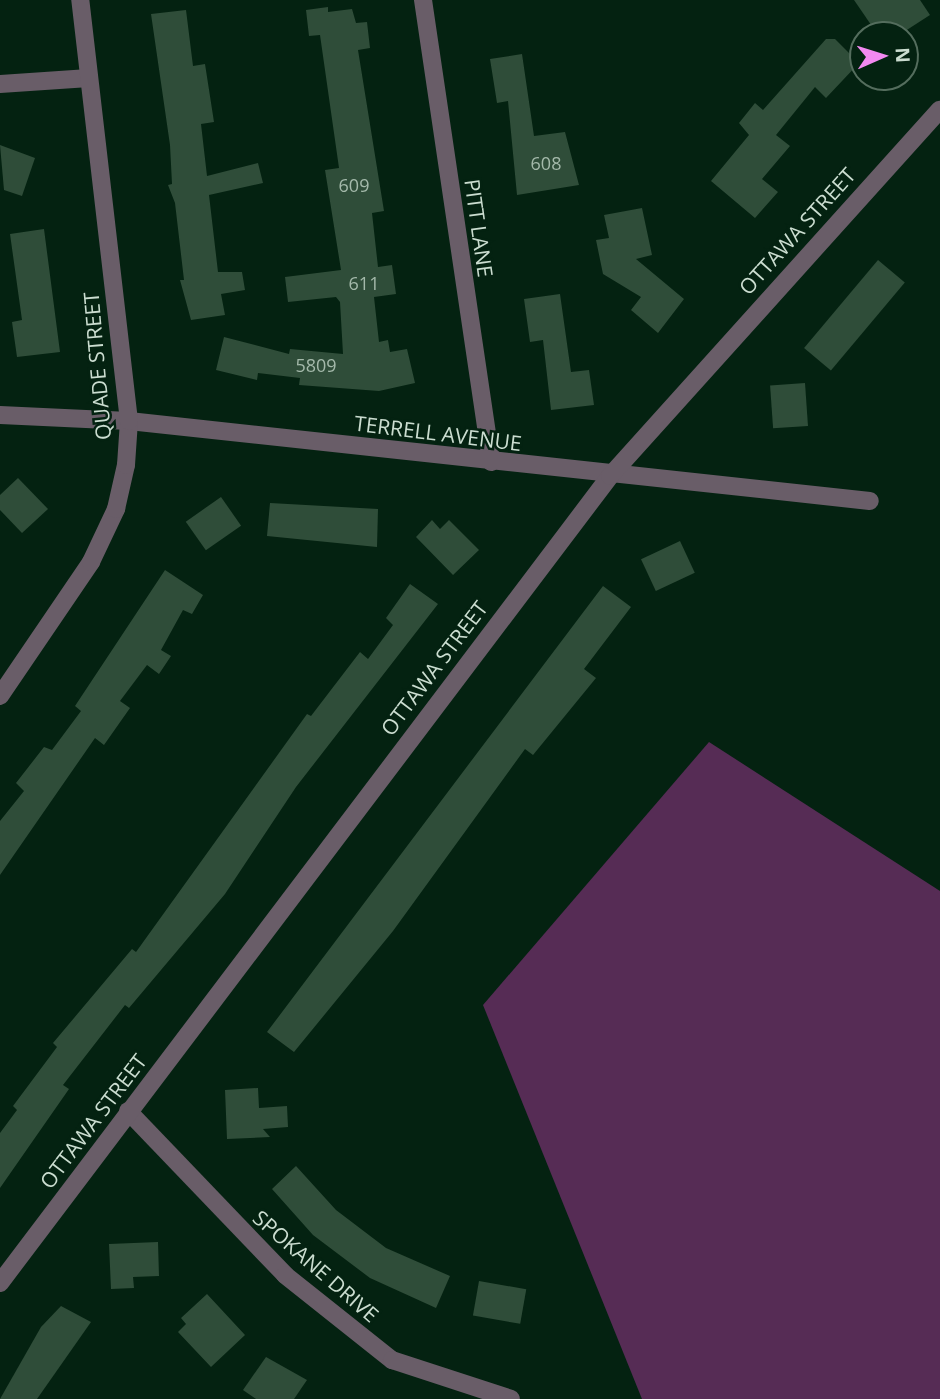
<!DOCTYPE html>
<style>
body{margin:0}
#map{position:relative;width:940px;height:1399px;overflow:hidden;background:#042211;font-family:"Open Sans",sans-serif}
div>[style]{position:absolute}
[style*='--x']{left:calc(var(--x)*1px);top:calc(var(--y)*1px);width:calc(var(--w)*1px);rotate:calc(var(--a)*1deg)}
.green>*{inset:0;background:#562c55}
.building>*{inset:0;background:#2f4d39;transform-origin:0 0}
.minor>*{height:18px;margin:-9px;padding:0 9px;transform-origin:9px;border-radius:9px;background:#695d68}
span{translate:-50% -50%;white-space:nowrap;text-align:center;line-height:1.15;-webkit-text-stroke:5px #042211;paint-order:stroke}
.number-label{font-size:18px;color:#a4b9aa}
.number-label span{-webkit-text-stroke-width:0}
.street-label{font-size:21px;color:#cbddd0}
.north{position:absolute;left:849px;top:21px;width:70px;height:70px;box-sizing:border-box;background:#042211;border:2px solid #546d5d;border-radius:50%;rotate:87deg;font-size:19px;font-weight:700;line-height:28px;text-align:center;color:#cbddd0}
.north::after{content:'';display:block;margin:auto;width:24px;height:32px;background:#f389f1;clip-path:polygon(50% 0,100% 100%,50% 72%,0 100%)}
</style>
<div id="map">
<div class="green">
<div style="clip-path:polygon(709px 742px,940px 891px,940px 1399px,642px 1399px,483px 1005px)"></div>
</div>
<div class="building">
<div style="clip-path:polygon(854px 0,920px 0,930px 15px,899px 35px,878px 35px)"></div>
<div style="clip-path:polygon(328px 7px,328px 12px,352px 9px,356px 23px,367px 22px,370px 48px,358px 50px,384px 211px,372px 213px,378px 267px,392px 265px,396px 294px,374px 297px,379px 342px,388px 340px,390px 352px,407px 349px,415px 383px,379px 391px,299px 385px,300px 378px,258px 373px,257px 380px,216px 370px,224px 337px,289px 354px,290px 349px,343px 354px,340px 302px,336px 297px,288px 302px,285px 277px,341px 270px,325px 170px,339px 168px,320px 35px,309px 36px,306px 10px)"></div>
<div style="clip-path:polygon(186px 10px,193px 66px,205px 64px,214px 122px,201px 124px,207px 176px,258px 163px,263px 183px,209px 195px,218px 272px,242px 272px,245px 290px,221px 294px,225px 315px,191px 320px,180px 280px,184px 280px,175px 203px,168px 185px,172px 184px,170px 145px,151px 14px)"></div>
<div style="clip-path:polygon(826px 39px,835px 39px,859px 63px,826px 98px,815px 87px,776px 135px,790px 146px,762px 179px,778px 192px,755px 218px,711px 181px,749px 135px,739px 123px,755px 103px,763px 110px)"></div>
<div style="clip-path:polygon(522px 54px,534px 136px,565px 132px,579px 185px,517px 195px,508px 101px,497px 103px,490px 59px)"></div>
<div style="clip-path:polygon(0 145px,35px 158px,22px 196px,4px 190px)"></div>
<div style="clip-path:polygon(642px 208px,652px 255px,636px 259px,684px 299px,658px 333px,631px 310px,641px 297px,603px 274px,596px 240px,609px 238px,604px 215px)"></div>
<div style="clip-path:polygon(44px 229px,60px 352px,17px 357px,12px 322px,22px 320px,10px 234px)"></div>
<div style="left:878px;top:260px;width:35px;height:115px;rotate:40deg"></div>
<div style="clip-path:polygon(560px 294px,571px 372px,589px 370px,594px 405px,551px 410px,543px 340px,530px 342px,524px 299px)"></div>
<div style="left:805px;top:383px;width:43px;height:35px;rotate:86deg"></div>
<div style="clip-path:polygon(18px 478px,48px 509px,22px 533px,0 510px,0 495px)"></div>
<div style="left:221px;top:497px;width:35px;height:43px;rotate:55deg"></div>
<div style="clip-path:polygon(270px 503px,378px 509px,377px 547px,267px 536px)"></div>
<div style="clip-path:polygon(432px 520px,440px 529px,449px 520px,479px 550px,453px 575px,416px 537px)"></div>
<div style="left:680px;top:541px;width:35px;height:43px;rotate:65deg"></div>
<div style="clip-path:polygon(165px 570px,203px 595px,192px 614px,183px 610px,161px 650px,171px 656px,159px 674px,147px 665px,120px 701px,130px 708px,104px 745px,95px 738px,0 875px,0 821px,24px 791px,16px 783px,44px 747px,52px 750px,81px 711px,75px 706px)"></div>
<div style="clip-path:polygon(410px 584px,438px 604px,296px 787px,225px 894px,129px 1008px,125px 1005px,63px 1085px,69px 1089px,0 1188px,0 1133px,17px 1110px,13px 1106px,57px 1047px,53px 1043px,132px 949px,136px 952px,307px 714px,311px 716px,360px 652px,368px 659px,393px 625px,386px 618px)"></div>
<div style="clip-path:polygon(603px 586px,631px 607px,584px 669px,596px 678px,533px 755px,525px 749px,393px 931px,294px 1052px,267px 1032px)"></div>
<div style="clip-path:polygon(258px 1088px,259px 1108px,287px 1106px,288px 1127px,263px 1129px,270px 1137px,227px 1139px,225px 1090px)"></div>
<div style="clip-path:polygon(296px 1166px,336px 1210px,386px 1248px,450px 1276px,436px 1308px,370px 1278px,313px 1235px,272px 1189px)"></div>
<div style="clip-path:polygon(158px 1242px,159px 1276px,133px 1277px,134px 1288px,111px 1289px,109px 1244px)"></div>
<div style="left:479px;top:1281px;width:48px;height:35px;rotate:10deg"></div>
<div style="clip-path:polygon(207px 1294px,245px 1335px,211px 1367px,178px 1332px,186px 1324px,181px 1318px)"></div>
<div style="clip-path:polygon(61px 1306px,91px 1322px,37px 1399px,0 1399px,41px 1327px)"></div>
<div style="clip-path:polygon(266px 1357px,307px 1380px,294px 1399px,256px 1399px,243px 1390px)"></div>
</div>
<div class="minor">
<div style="--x:423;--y:0;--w:467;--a:81.6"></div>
<div style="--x:0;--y:84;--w:89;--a:-3.9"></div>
<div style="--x:0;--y:415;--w:129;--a:2.7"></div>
<div style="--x:129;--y:421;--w:745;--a:6.16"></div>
<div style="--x:0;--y:696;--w:162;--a:-55.8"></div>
<div style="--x:91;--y:562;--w:59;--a:-64.7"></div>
<div style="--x:116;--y:509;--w:45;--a:-77.2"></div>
<div style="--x:126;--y:465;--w:44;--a:-86.1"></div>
<div style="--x:129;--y:421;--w:424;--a:-96.6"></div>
<div style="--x:128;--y:1111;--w:227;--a:46.2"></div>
<div style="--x:285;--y:1275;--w:137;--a:38.5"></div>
<div style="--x:392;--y:1360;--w:125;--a:18.1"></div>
<div style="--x:0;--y:1283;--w:1012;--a:-52.91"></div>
<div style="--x:610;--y:476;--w:493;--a:-48"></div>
</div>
<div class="number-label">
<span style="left:546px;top:163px">608</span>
<span style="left:354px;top:185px">609</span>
<span style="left:364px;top:283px">611</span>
<span style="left:316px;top:365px">5809</span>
</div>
<div class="street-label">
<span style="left:479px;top:228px;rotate:82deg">PITT LANE</span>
<span style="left:797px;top:231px;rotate:-48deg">OTTAWA STREET</span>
<span style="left:97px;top:366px;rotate:-95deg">QUADE STREET</span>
<span style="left:438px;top:433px;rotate:7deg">TERRELL AVENUE</span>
<span style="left:434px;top:668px;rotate:-53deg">OTTAWA STREET</span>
<span style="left:93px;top:1121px;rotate:-53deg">OTTAWA STREET</span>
<span style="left:316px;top:1266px;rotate:41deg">SPOKANE DRIVE</span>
</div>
<div class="north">N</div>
</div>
